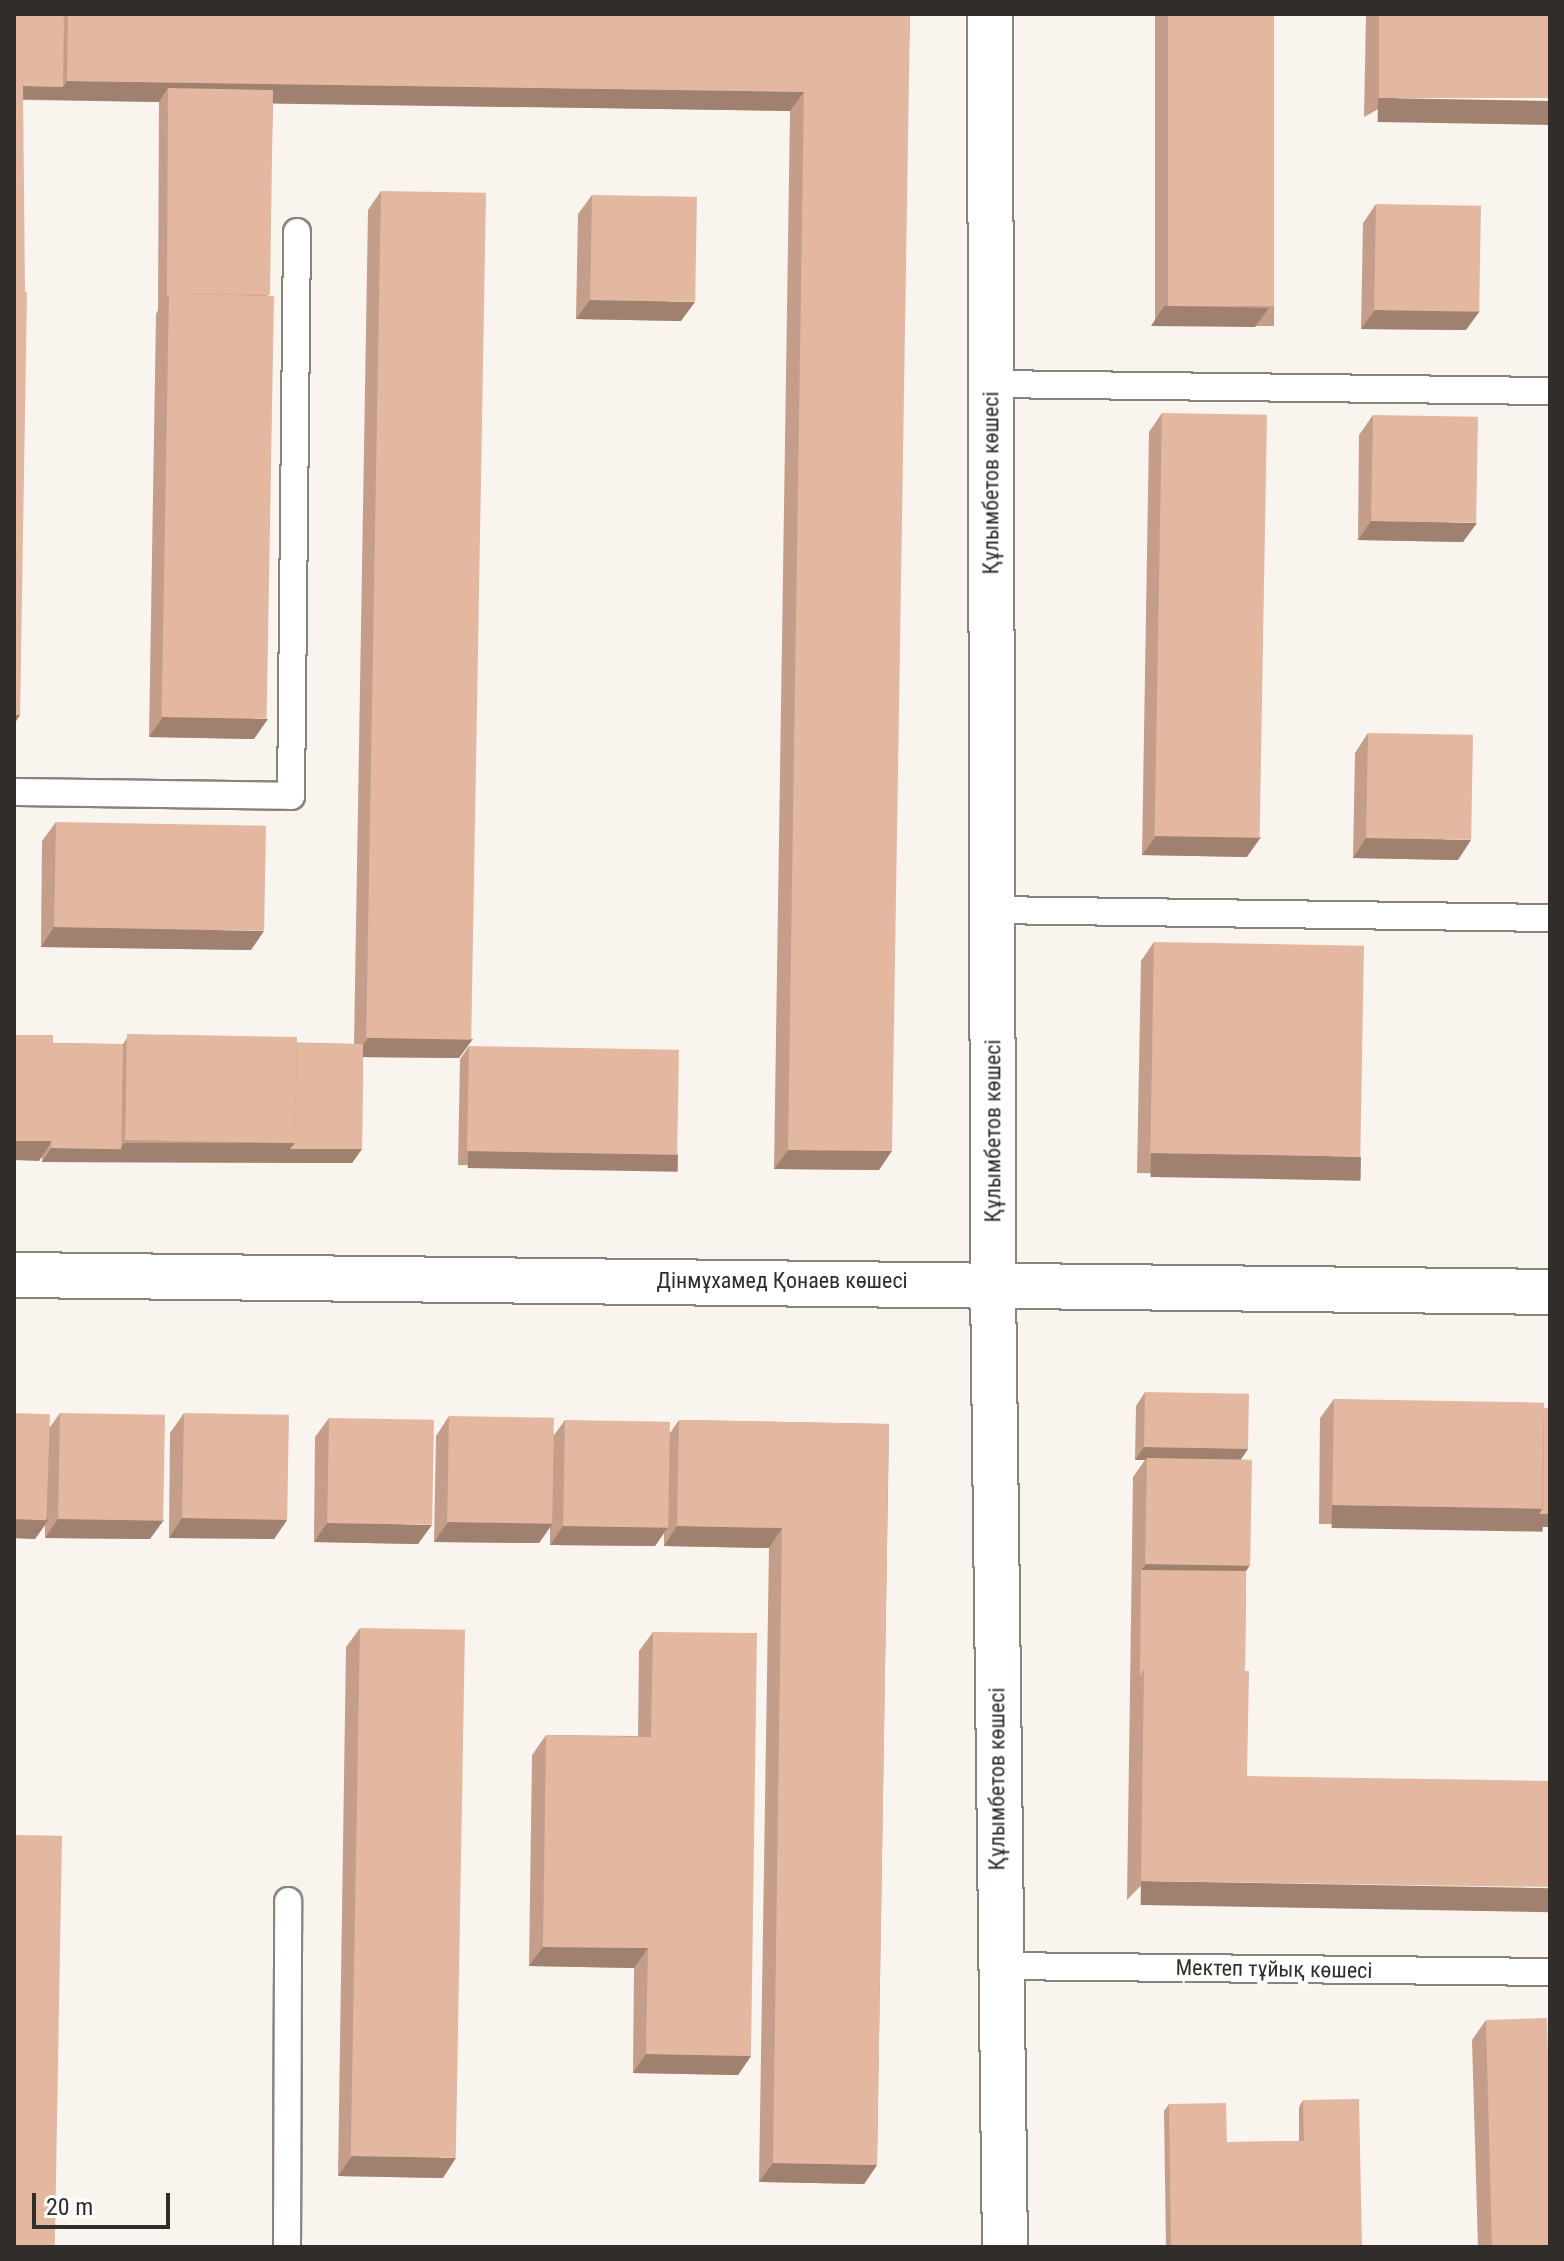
<!DOCTYPE html>
<meta charset="utf-8">
<style>
body{margin:0}
#map{position:relative;width:1564px;height:2261px;overflow:hidden;background:#faf4ef;font-family:"Roboto Condensed",sans-serif}
div>[style]{position:absolute}
[style*='--x']{left:calc(var(--x)*1px);top:calc(var(--y)*1px);width:calc(var(--w)*1px);rotate:calc(var(--a)*1deg)}
.roads{filter:drop-shadow(2px 0 #89837e) drop-shadow(-2px 0 #89837e) drop-shadow(0 2px #89837e) drop-shadow(0 -2px #89837e)}
.service>*{height:26px;margin:-13px;padding:0 13px;transform-origin:13px;border-radius:13px;background:#fff}
.minor>*{height:44px;margin:-22px;padding:0 22px;transform-origin:22px;border-radius:22px;background:#fff}
.tertiary>*{height:44px;margin:-22px;padding:0 22px;transform-origin:22px;border-radius:22px;background:#fff}
.wall>*{inset:0;background:#c49e8a;transform-origin:0 0}
.shaded-wall>*{inset:0;background:#a08170;transform-origin:0 0}
.building>*{inset:0;background:#e4b8a0;transform-origin:0 0}
span{translate:-50% -50%;white-space:nowrap;text-align:center;line-height:1.15;-webkit-text-stroke:8px #fff;paint-order:stroke}
.street-label{font-size:22px;color:#302d2b}
.frame{position:absolute;inset:0;border:16px solid #302d2b;pointer-events:none}
.scale{position:absolute;left:32px;top:2193px;width:138px;height:36px;box-sizing:border-box;border:4px solid #302d2b;border-top:0;padding-left:10px;font-size:24px;line-height:28px;white-space:nowrap;color:#302d2b;-webkit-text-stroke:6px #fff;paint-order:stroke}
</style>
<div id="map">
<div class="roads">
<div class="service">
<div style="--x:991;--y:384;--w:559;--a:0.72"></div>
<div style="--x:14;--y:792;--w:277;--a:0.8"></div>
<div style="--x:291;--y:796;--w:564;--a:-89.39"></div>
<div style="--x:992;--y:910;--w:558;--a:0.82"></div>
<div style="--x:999;--y:1966;--w:551;--a:0.62"></div>
<div style="--x:287;--y:2247;--w:346;--a:-89.8"></div>
</div>
<div class="minor">
<div style="--x:990;--y:14;--w:1268;--a:89.86"></div>
<div style="--x:993;--y:1282;--w:965;--a:89.29"></div>
</div>
<div class="tertiary">
<div style="--x:14;--y:1275;--w:1536;--a:0.63"></div>
</div>
</div>
<div class="wall">
<div style="clip-path:polygon(14px 14px,910px 14px,879px 1170px,774px 1169px,790px 111px,273px 103px,254px 739px,149px 737px,156px 314px,158px 310px,159px 102px,23px 100px,20px 715px,14px 724px)"></div>
<div style="left:1155px;top:14px;width:119px;height:312px"></div>
<div style="clip-path:polygon(1366px 14px,1550px 14px,1364px 117px)"></div>
<div style="clip-path:polygon(381px 191px,459px 1058px,363px 1057px,362px 1149px,352px 1163px,42px 1162px,42px 1156px,39px 1161px,53px 1043px,123px 1044px,127px 1038px,354px 1044px,368px 210px)"></div>
<div style="clip-path:polygon(592px 195px,681px 321px,576px 319px,578px 214px)"></div>
<div style="clip-path:polygon(1376px 204px,1466px 330px,1361px 329px,1363px 223px)"></div>
<div style="clip-path:polygon(1162px 413px,1247px 857px,1142px 855px,1149px 432px)"></div>
<div style="clip-path:polygon(1373px 415px,1463px 542px,1358px 540px,1359px 435px)"></div>
<div style="clip-path:polygon(1368px 733px,1458px 860px,1353px 858px,1355px 753px)"></div>
<div style="clip-path:polygon(56px 822px,251px 950px,41px 947px,42px 841px)"></div>
<div style="clip-path:polygon(1154px 942px,1348px 1176px,1137px 1173px,1141px 961px)"></div>
<div style="clip-path:polygon(469px 1046px,678px 1154px,668px 1168px,458px 1165px,460px 1059px)"></div>
<div style="clip-path:polygon(1145px 1392px,1248px 1449px,1241px 1459px,1250px 1565px,1246px 1571px,1245px 1671px,1247px 1776px,1127px 1900px,1133px 1477px,1145px 1460px,1135px 1460px,1136px 1406px)"></div>
<div style="clip-path:polygon(1334px 1399px,1550px 1408px,1550px 1527px,1319px 1524px,1320px 1418px)"></div>
<div style="clip-path:polygon(14px 1413px,50px 1427px,60px 1413px,150px 1539px,45px 1538px,45px 1525px,35px 1539px,14px 1538px)"></div>
<div style="clip-path:polygon(184px 1413px,287px 1520px,274px 1539px,169px 1538px,170px 1433px)"></div>
<div style="clip-path:polygon(449px 1416px,554px 1435px,565px 1420px,670px 1433px,679px 1420px,889px 1424px,877px 2165px,864px 2184px,759px 2182px,769px 1548px,664px 1546px,664px 1533px,655px 1546px,550px 1545px,550px 1527px,539px 1543px,434px 1542px,436px 1436px)"></div>
<div style="clip-path:polygon(329px 1418px,418px 1544px,314px 1542px,315px 1437px)"></div>
<div style="clip-path:polygon(360px 1628px,443px 2178px,338px 2176px,346px 1647px)"></div>
<div style="clip-path:polygon(653px 1632px,751px 2056px,738px 2075px,633px 2073px,634px 1968px,529px 1966px,532px 1755px,546px 1735px,638px 1736px,639px 1651px)"></div>
<div style="clip-path:polygon(1486px 2020px,1550px 2247px,1478px 2247px,1472px 2040px)"></div>
<div style="clip-path:polygon(1303px 2100px,1362px 2247px,1166px 2247px,1164px 2111px,1169px 2104px,1227px 2142px,1299px 2141px,1299px 2107px)"></div>
</div>
<div class="shaded-wall">
<div style="clip-path:polygon(67px 81px,804px 92px,790px 111px,168px 102px,168px 88px,159px 102px,14px 99px,23px 86px,63px 87px)"></div>
<div style="left:1378px;top:98px;width:172px;height:24px;rotate:1deg"></div>
<div style="clip-path:polygon(590px 300px,695px 302px,681px 321px,576px 319px)"></div>
<div style="clip-path:polygon(1164px 306px,1269px 308px,1255px 327px,1151px 326px)"></div>
<div style="clip-path:polygon(1375px 310px,1480px 311px,1466px 330px,1361px 329px)"></div>
<div style="clip-path:polygon(1371px 521px,1477px 523px,1463px 542px,1358px 540px)"></div>
<div style="clip-path:polygon(14px 715px,20px 715px,14px 724px)"></div>
<div style="clip-path:polygon(163px 717px,268px 719px,254px 739px,149px 737px)"></div>
<div style="clip-path:polygon(1156px 836px,1261px 837px,1247px 857px,1142px 855px)"></div>
<div style="clip-path:polygon(1366px 838px,1471px 840px,1458px 860px,1353px 858px)"></div>
<div style="clip-path:polygon(54px 927px,264px 931px,251px 950px,41px 947px)"></div>
<div style="clip-path:polygon(368px 1038px,473px 1039px,459px 1058px,354px 1057px)"></div>
<div style="clip-path:polygon(14px 1141px,52px 1141px,39px 1161px,14px 1160px)"></div>
<div style="clip-path:polygon(124px 1143px,295px 1143px,362px 1149px,352px 1163px,42px 1162px,51px 1148px,120px 1149px)"></div>
<div style="clip-path:polygon(788px 1150px,892px 1151px,879px 1170px,774px 1169px)"></div>
<div style="left:468px;top:1151px;width:210px;height:17px;rotate:1deg"></div>
<div style="left:1151px;top:1153px;width:210px;height:24px;rotate:1deg"></div>
<div style="clip-path:polygon(1144px 1447px,1248px 1449px,1239px 1462px,1147px 1458px,1145px 1460px,1135px 1460px)"></div>
<div style="left:1332px;top:1505px;width:211px;height:23px;rotate:1deg"></div>
<div style="clip-path:polygon(1539px 1514px,1550px 1514px,1550px 1527px,1529px 1527px)"></div>
<div style="clip-path:polygon(182px 1518px,287px 1520px,274px 1539px,169px 1538px)"></div>
<div style="clip-path:polygon(14px 1519px,49px 1519px,35px 1539px,14px 1538px)"></div>
<div style="clip-path:polygon(58px 1519px,164px 1520px,150px 1539px,45px 1538px)"></div>
<div style="clip-path:polygon(448px 1522px,553px 1523px,539px 1543px,434px 1542px)"></div>
<div style="clip-path:polygon(327px 1523px,432px 1525px,418px 1544px,314px 1542px)"></div>
<div style="clip-path:polygon(563px 1526px,668px 1527px,655px 1546px,550px 1545px)"></div>
<div style="clip-path:polygon(677px 1526px,782px 1528px,769px 1548px,664px 1546px)"></div>
<div style="clip-path:polygon(1146px 1564px,1250px 1565px,1237px 1584px,1141px 1570px)"></div>
<div style="left:1141px;top:1881px;width:409px;height:24px;rotate:1deg"></div>
<div style="clip-path:polygon(543px 1947px,648px 1948px,634px 1968px,529px 1966px)"></div>
<div style="clip-path:polygon(646px 2054px,751px 2056px,738px 2075px,633px 2073px)"></div>
<div style="clip-path:polygon(352px 2156px,456px 2158px,443px 2178px,338px 2176px)"></div>
<div style="clip-path:polygon(773px 2163px,877px 2165px,864px 2184px,759px 2182px)"></div>
</div>
<div class="building">
<div style="clip-path:polygon(14px 14px,64px 14px,63px 87px,23px 86px,25px 292px,14px 292px)"></div>
<div style="clip-path:polygon(68px 14px,910px 14px,892px 1151px,788px 1150px,804px 92px,67px 81px)"></div>
<div style="left:1168px;top:14px;width:106px;height:292px"></div>
<div style="left:1379px;top:14px;width:171px;height:84px"></div>
<div style="clip-path:polygon(168px 88px,273px 90px,270px 295px,169px 294px,167px 297px)"></div>
<div style="left:381px;top:191px;width:105px;height:847px;rotate:1deg"></div>
<div style="left:592px;top:195px;width:105px;height:105px;rotate:1deg"></div>
<div style="left:1376px;top:204px;width:105px;height:106px;rotate:1deg"></div>
<div style="clip-path:polygon(14px 292px,27px 292px,20px 715px,14px 715px)"></div>
<div style="left:169px;top:294px;width:105px;height:423px;rotate:1deg"></div>
<div style="left:1162px;top:413px;width:105px;height:423px;rotate:1deg"></div>
<div style="left:1373px;top:415px;width:105px;height:106px;rotate:1deg"></div>
<div style="left:1368px;top:733px;width:105px;height:105px;rotate:1deg"></div>
<div style="left:56px;top:822px;width:210px;height:105px;rotate:1deg"></div>
<div style="left:1154px;top:942px;width:210px;height:211px;rotate:1deg"></div>
<div style="left:14px;top:1035px;width:39px;height:106px"></div>
<div style="left:297px;top:1037px;width:106px;height:170px;rotate:91deg"></div>
<div style="left:53px;top:1043px;width:70px;height:105px;rotate:1deg"></div>
<div style="clip-path:polygon(297px 1043px,363px 1044px,362px 1149px,290px 1149px,295px 1143px)"></div>
<div style="left:469px;top:1046px;width:210px;height:105px;rotate:1deg"></div>
<div style="left:1145px;top:1392px;width:104px;height:55px;rotate:1deg"></div>
<div style="left:1334px;top:1399px;width:210px;height:106px;rotate:1deg"></div>
<div style="clip-path:polygon(1544px 1408px,1550px 1408px,1550px 1514px,1539px 1514px,1543px 1508px)"></div>
<div style="left:14px;top:1413px;width:36px;height:106px;rotate:2deg"></div>
<div style="left:60px;top:1413px;width:105px;height:106px;rotate:1deg"></div>
<div style="left:184px;top:1413px;width:105px;height:105px;rotate:1deg"></div>
<div style="left:449px;top:1416px;width:105px;height:106px;rotate:1deg"></div>
<div style="left:329px;top:1418px;width:105px;height:105px;rotate:1deg"></div>
<div style="left:565px;top:1420px;width:105px;height:106px;rotate:1deg"></div>
<div style="clip-path:polygon(679px 1420px,889px 1424px,877px 2165px,773px 2163px,782px 1528px,677px 1526px)"></div>
<div style="left:1147px;top:1458px;width:105px;height:106px;rotate:1deg"></div>
<div style="clip-path:polygon(1141px 1570px,1246px 1571px,1245px 1671px,1144px 1669px,1140px 1676px)"></div>
<div style="left:360px;top:1628px;width:105px;height:528px;rotate:1deg"></div>
<div style="clip-path:polygon(653px 1632px,757px 1633px,751px 2056px,646px 2054px,648px 1948px,543px 1947px,546px 1735px,651px 1737px)"></div>
<div style="clip-path:polygon(1144px 1669px,1249px 1671px,1247px 1776px,1550px 1781px,1550px 1887px,1141px 1881px)"></div>
<div style="left:14px;top:1835px;width:48px;height:412px;rotate:1deg"></div>
<div style="clip-path:polygon(1547px 2018px,1550px 2126px,1550px 2247px,1492px 2247px,1486px 2020px)"></div>
<div style="clip-path:polygon(1359px 2099px,1362px 2247px,1171px 2247px,1169px 2104px,1226px 2103px,1227px 2142px,1304px 2141px,1303px 2100px)"></div>
</div>
<div class="street-label">
<span style="left:991px;top:483px;rotate:-90deg">Құлымбетов көшесі</span>
<span style="left:993px;top:1131px;rotate:-90deg">Құлымбетов көшесі</span>
<span style="left:782px;top:1281px">Дінмұхамед Қонаев көшесі</span>
<span style="left:997px;top:1779px;rotate:-90deg">Құлымбетов көшесі</span>
<span style="left:1274px;top:1969px;rotate:1deg">Мектеп тұйық көшесі</span>
</div>
<div class="frame"></div>
<div class="scale">20 m</div>
</div>
